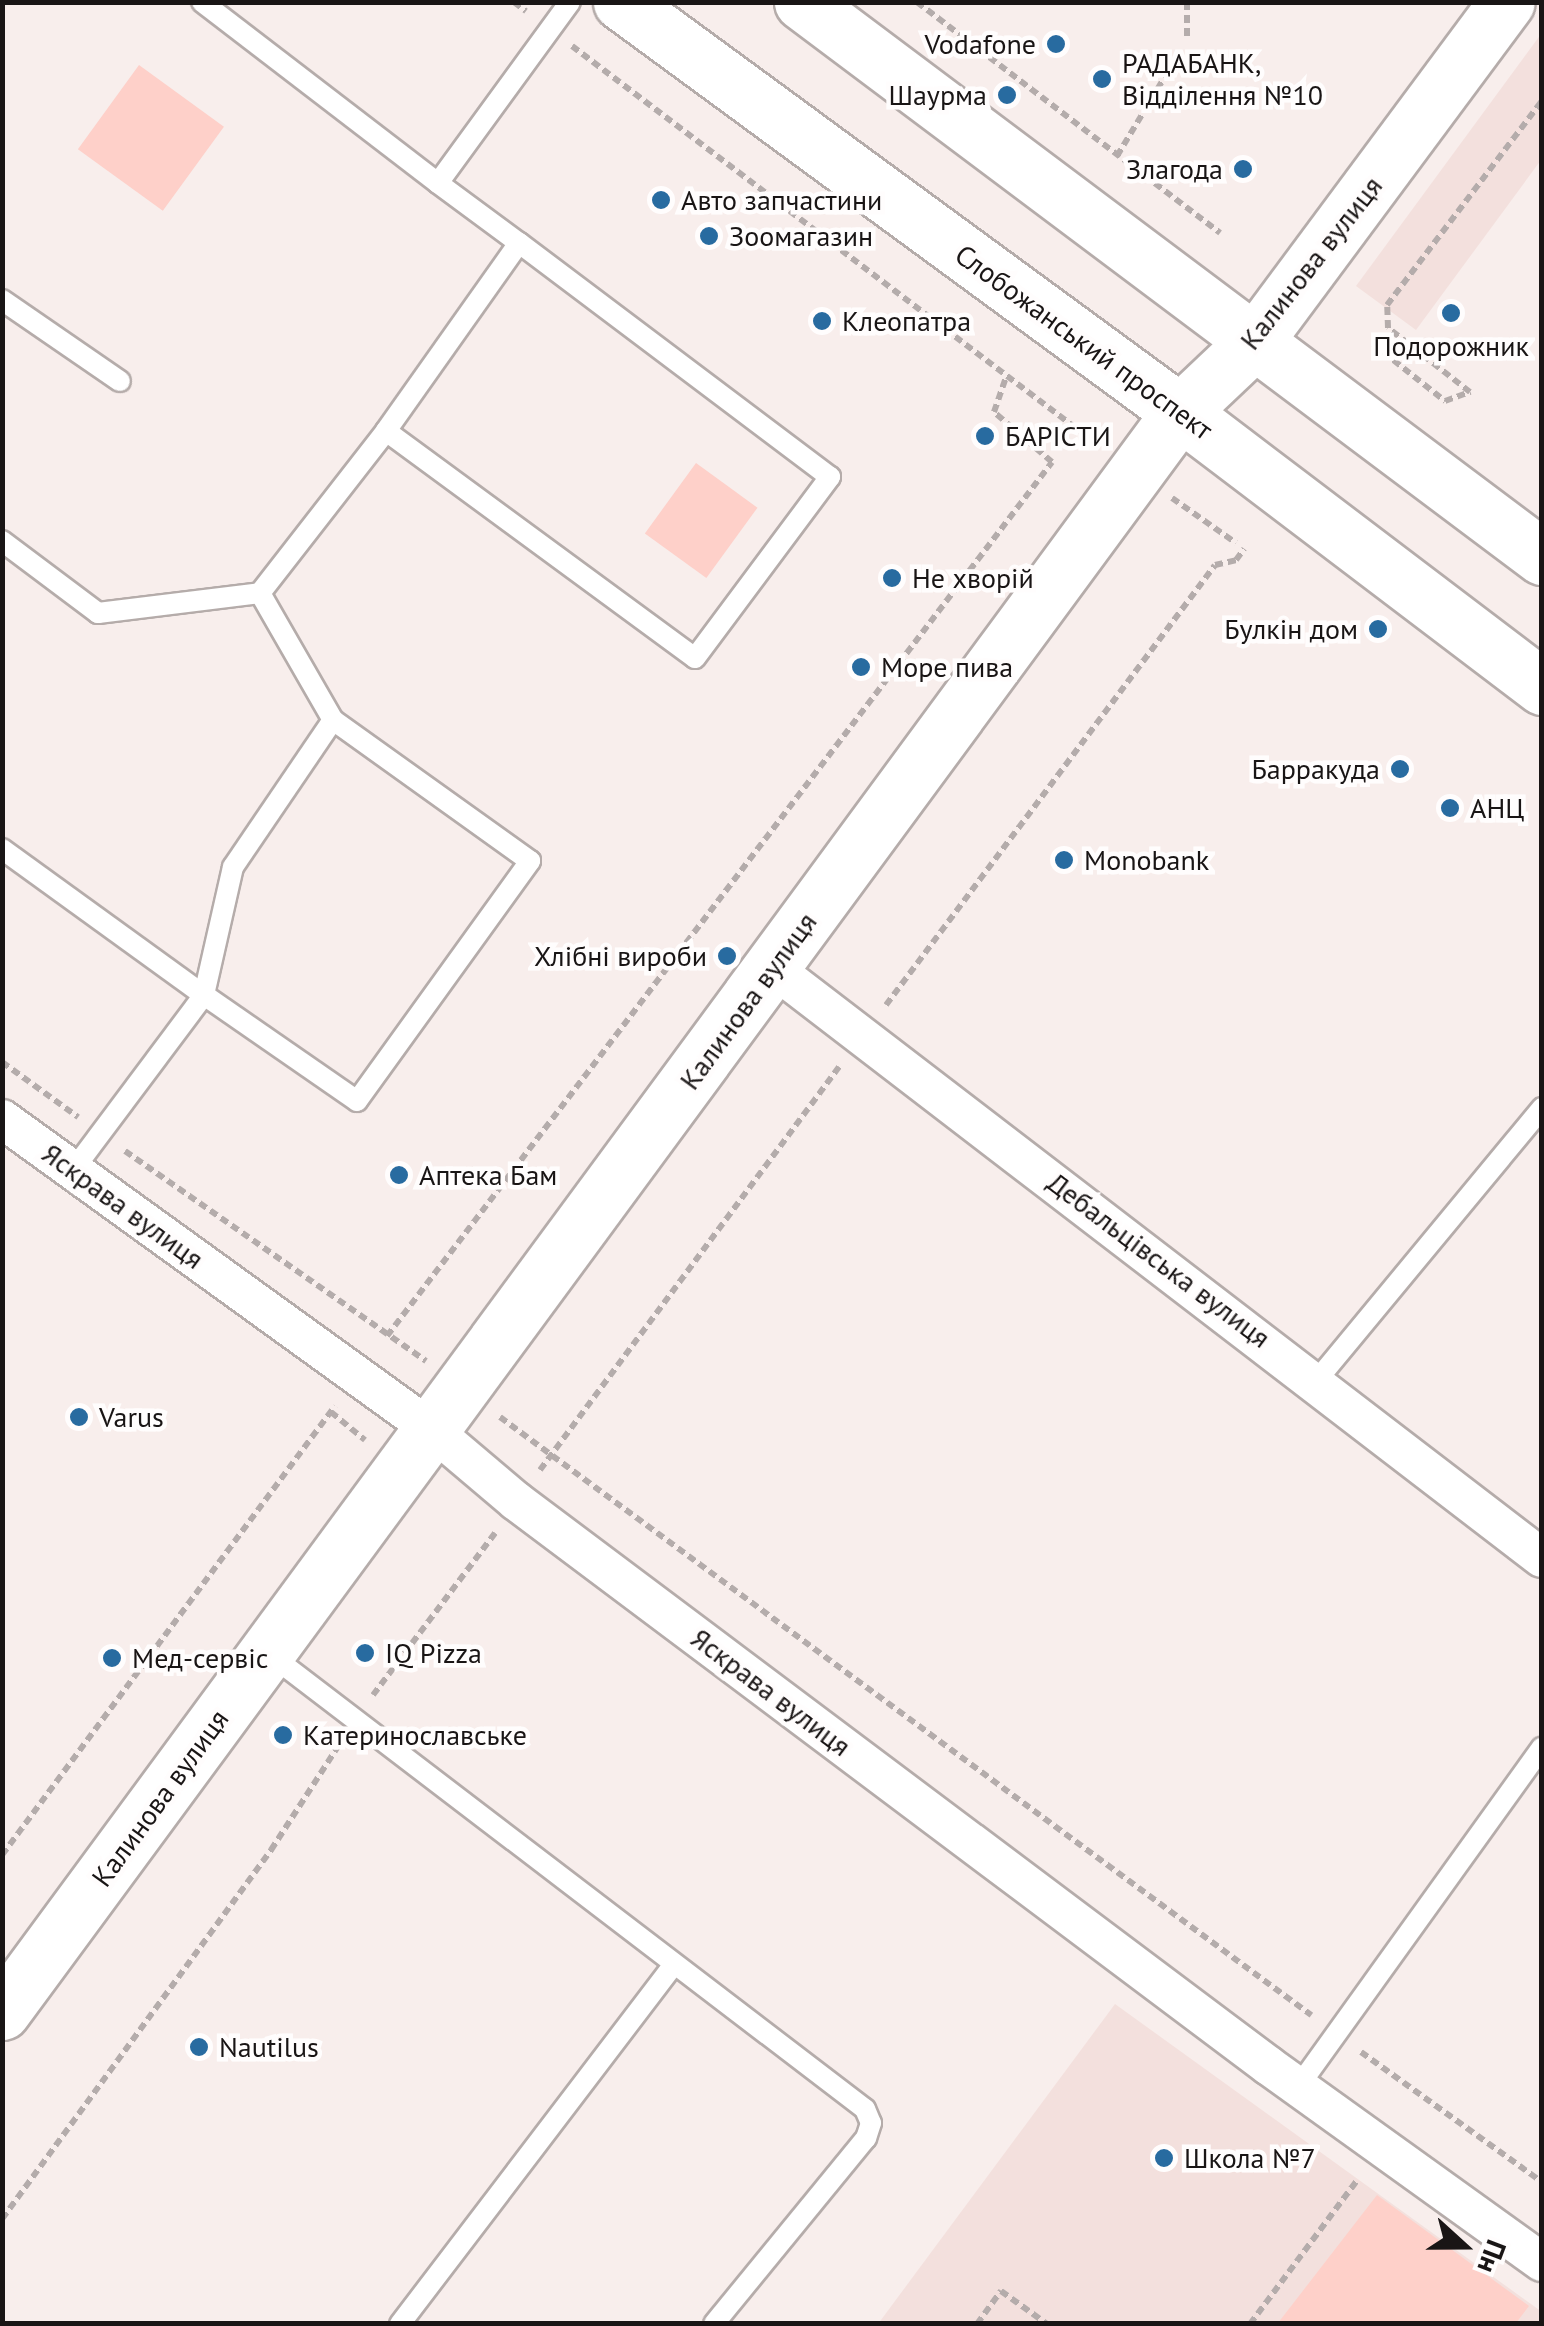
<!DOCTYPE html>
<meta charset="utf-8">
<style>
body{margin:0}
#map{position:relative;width:1544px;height:2326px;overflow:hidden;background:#f8eeec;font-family:"PT Sans",sans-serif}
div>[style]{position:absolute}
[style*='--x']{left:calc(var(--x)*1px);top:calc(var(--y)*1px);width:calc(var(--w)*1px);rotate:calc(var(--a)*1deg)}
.built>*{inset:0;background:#f3e0dd}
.green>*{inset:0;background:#fed0c9;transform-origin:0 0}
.path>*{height:6px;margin-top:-3px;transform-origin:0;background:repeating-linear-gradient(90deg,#b4acab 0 8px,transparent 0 13px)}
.roads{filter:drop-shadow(2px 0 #b5acaa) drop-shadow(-2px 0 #b5acaa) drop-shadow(0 2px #b5acaa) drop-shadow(0 -2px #b5acaa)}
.lane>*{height:20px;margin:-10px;padding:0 10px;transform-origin:10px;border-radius:10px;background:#fff}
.street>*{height:38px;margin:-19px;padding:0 19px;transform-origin:19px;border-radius:19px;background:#fff}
.secondary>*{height:55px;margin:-27.5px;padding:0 27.5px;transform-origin:27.5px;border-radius:27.5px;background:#fff}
.primary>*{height:55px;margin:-27.5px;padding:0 27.5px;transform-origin:27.5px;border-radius:27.5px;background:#fff}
.dots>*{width:28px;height:28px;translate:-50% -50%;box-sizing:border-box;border:5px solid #fffdfd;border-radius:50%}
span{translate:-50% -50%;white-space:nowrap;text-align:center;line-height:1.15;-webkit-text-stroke:9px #fffdfd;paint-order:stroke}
.poi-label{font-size:28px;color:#191515}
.right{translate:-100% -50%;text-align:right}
.left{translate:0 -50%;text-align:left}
.street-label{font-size:28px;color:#191515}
.frame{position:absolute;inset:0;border:5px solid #191515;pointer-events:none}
.north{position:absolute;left:1414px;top:2196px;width:100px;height:100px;-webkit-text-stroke:8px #fffdfd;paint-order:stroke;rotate:111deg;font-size:28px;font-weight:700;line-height:40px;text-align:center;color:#191515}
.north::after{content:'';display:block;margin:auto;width:35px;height:45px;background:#191515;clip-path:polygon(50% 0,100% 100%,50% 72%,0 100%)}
</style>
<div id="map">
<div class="built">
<div style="clip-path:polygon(1541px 34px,1541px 160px,1416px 330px,1356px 286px)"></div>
<div style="clip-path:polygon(1115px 2004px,1542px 2312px,1541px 2324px,878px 2324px)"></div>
</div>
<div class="green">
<div style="left:139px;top:65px;width:105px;height:104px;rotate:36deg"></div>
<div style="left:696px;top:463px;width:76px;height:87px;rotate:36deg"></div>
<div style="clip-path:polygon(1377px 2195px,1529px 2306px,1516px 2323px,1278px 2323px)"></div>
</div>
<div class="path">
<div style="--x:514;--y:2;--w:15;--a:37"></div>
<div style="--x:917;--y:2;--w:381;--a:37.3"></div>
<div style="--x:1187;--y:2;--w:39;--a:90"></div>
<div style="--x:572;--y:46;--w:644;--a:37.17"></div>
<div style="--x:1117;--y:156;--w:118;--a:-58.9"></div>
<div style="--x:1373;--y:344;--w:92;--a:38.4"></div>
<div style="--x:1445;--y:401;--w:27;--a:-20"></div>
<div style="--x:1470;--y:392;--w:104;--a:-142"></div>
<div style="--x:1388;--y:328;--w:23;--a:-92"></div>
<div style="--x:1387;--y:305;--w:256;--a:-52.8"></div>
<div style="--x:1172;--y:498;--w:78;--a:35.1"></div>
<div style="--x:886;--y:1005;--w:549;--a:-53.21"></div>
<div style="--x:1215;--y:565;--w:22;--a:-13"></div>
<div style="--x:1236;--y:560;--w:14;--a:-54"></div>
<div style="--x:2;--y:1062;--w:94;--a:35.9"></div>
<div style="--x:125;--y:1151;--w:367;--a:34.9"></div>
<div style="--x:387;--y:1336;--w:1098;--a:-52.73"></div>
<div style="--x:1052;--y:462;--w:77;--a:-139.2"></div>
<div style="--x:994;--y:412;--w:36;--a:-71"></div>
<div style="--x:331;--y:1412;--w:44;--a:39.5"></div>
<div style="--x:500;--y:1417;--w:1008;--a:36.4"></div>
<div style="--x:540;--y:1470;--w:502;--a:-53.43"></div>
<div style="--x:373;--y:1695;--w:203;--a:-53"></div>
<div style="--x:2;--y:1855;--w:559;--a:-53.44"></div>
<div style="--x:1361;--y:2052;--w:223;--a:35.7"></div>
<div style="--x:2;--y:2219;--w:457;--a:-53.9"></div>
<div style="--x:271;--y:1850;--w:129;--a:-57.1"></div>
<div style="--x:977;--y:2324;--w:41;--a:-54"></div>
<div style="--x:1001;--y:2291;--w:57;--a:35.7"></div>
<div style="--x:1250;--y:2324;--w:181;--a:-53.3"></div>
</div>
<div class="roads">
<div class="lane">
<div style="--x:202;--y:2;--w:297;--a:37.5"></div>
<div style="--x:519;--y:243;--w:230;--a:125.3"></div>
<div style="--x:386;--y:431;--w:383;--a:36.3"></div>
<div style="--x:695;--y:658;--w:226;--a:-53.3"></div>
<div style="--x:830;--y:477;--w:389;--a:-143"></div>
<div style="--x:519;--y:243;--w:101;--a:-143.5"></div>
<div style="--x:438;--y:183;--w:224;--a:-53.9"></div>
<div style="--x:2;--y:300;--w:143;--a:34.5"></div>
<div style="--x:2;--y:541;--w:120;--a:36.9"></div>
<div style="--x:98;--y:613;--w:163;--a:-7"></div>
<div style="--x:333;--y:720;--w:146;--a:-119.9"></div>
<div style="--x:260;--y:593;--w:205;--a:-52.1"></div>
<div style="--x:2;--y:849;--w:249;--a:35.9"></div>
<div style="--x:204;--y:995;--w:186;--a:34.7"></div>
<div style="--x:357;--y:1101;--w:296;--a:-54.2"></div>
<div style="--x:530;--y:861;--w:242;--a:-144.4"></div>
<div style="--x:333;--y:720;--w:178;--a:124.2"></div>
<div style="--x:233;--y:867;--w:131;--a:102.8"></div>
<div style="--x:204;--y:995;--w:219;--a:126.8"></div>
<div style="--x:1317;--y:1380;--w:353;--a:-50.4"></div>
<div style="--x:268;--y:1653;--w:751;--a:37.37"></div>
<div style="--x:865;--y:2109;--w:15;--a:67"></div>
<div style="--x:871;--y:2123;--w:16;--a:108"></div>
<div style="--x:866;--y:2138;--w:240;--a:129.3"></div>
<div style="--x:1298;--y:2087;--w:418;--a:-54.3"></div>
<div style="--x:400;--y:2324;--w:450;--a:-52.7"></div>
</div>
<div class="street">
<div style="--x:773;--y:968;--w:969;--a:37.5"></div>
<div style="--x:2;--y:1119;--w:529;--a:35.85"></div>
<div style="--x:431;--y:1429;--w:111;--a:40.3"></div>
<div style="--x:516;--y:1501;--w:941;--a:36.88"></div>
<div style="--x:1269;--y:2066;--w:336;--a:35.7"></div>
</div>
<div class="secondary">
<div style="--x:2;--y:2012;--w:1987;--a:-53.64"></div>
<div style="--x:1180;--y:412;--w:103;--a:-43.4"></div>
<div style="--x:1255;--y:341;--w:422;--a:-53.4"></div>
</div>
<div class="primary">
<div style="--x:621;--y:2;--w:693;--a:36.26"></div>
<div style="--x:1180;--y:412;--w:455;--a:37.2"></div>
<div style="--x:802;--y:2;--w:925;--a:36.87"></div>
</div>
</div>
<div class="dots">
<div style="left:1056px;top:44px;background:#286ba0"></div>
<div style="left:1102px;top:79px;background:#286ba0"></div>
<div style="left:1007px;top:95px;background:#286ba0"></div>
<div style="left:1243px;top:169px;background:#286ba0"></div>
<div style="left:661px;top:200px;background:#286ba0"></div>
<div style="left:709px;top:236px;background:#286ba0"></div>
<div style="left:1451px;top:313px;background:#286ba0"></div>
<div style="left:822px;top:321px;background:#286ba0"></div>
<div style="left:985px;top:436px;background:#286ba0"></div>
<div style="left:892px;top:578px;background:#286ba0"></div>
<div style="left:1378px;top:629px;background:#286ba0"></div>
<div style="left:861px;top:667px;background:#286ba0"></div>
<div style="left:1400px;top:769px;background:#286ba0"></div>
<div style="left:1450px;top:808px;background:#286ba0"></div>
<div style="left:1064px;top:860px;background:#286ba0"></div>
<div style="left:727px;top:956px;background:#286ba0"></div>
<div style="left:399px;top:1175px;background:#286ba0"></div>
<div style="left:79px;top:1417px;background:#286ba0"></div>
<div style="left:365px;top:1653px;background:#286ba0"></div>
<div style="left:112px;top:1658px;background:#286ba0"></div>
<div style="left:283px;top:1735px;background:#286ba0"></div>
<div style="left:199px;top:2047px;background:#286ba0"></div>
<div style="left:1164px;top:2158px;background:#286ba0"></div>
</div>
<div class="poi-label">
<span class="right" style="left:1036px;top:44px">Vodafone</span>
<span class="left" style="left:1122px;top:79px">РАДАБАНК,<br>Відділення №10</span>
<span class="right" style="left:987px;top:95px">Шаурма</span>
<span class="right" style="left:1223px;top:169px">Злагода</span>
<span class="left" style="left:681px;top:200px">Авто запчастини</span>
<span class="left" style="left:729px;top:236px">Зоомагазин</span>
<span class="left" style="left:842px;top:321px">Клеопатра</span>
<span style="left:1451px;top:346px">Подорожник</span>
<span class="left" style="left:1005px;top:436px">БАРІСТИ</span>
<span class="left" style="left:912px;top:578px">Не хворій</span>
<span class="right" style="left:1358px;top:629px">Булкін дом</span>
<span class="left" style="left:881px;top:667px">Море пива</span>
<span class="right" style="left:1380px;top:769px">Барракуда</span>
<span class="left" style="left:1470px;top:808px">АНЦ</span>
<span class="left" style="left:1084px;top:860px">Monobank</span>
<span class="right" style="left:707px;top:956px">Хлібні вироби</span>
<span class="left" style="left:419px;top:1175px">Аптека Бам</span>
<span class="left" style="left:99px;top:1417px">Varus</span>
<span class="left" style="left:385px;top:1653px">IQ Pizza</span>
<span class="left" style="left:132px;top:1658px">Мед-сервіс</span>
<span class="left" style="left:303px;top:1735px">Катеринославське</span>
<span class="left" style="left:219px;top:2047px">Nautilus</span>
<span class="left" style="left:1184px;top:2158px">Школа №7</span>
</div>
<div class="street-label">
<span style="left:1311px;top:263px;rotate:-52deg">Калинова вулиця</span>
<span style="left:1084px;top:342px;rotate:36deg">Слобожанський проспект</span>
<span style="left:748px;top:1001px;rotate:-54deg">Калинова вулиця</span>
<span style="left:123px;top:1206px;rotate:36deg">Яскрава вулиця</span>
<span style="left:1159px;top:1260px;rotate:37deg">Дебальцівська вулиця</span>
<span style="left:771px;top:1692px;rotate:37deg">Яскрава вулиця</span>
<span style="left:160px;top:1798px;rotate:-54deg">Калинова вулиця</span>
</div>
<div class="frame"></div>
<div class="north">Пн</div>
</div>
